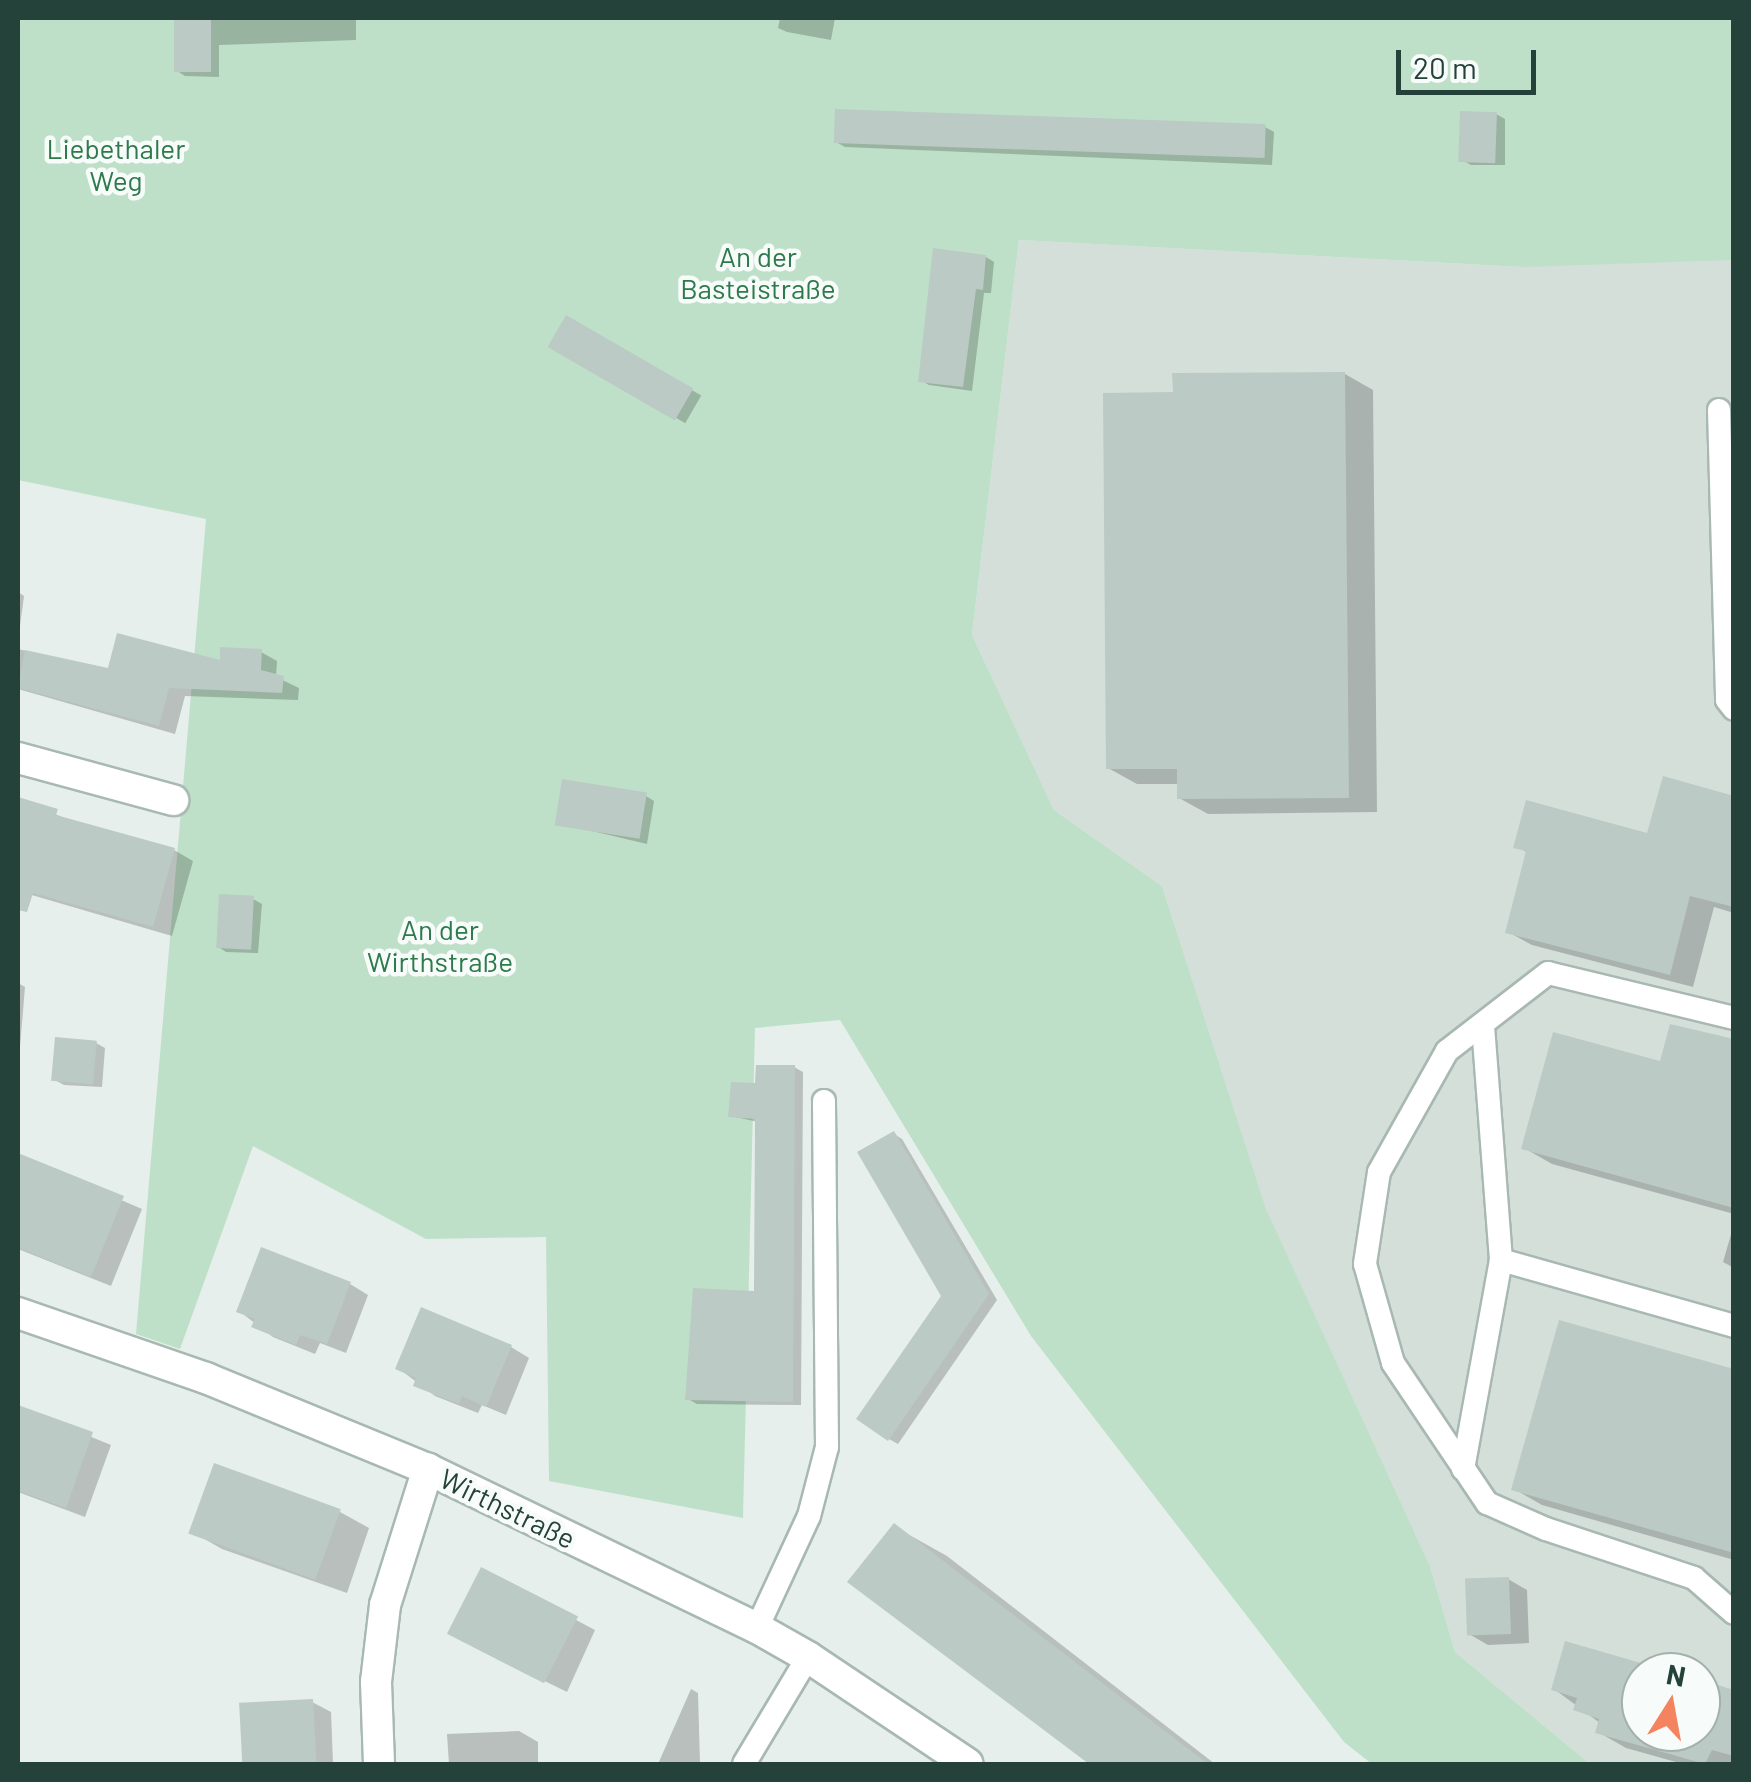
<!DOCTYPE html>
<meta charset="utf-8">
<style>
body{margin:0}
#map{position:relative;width:1751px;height:1782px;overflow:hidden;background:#e6efeb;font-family:Barlow,sans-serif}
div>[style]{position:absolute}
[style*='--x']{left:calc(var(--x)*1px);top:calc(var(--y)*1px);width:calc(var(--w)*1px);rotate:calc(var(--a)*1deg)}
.built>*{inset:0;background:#d4dfda}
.green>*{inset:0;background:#bfe0c8}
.shadow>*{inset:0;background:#0003;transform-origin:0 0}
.building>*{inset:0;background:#bbcac4;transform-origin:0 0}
.roads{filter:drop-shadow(2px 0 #a8b8b2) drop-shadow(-2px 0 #a8b8b2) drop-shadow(0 2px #a8b8b2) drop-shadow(0 -2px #a8b8b2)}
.lane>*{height:22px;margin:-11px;padding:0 11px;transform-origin:11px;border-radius:11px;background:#fff}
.street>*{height:30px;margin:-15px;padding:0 15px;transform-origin:15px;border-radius:15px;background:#fff}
span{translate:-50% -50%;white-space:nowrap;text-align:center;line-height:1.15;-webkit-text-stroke:9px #f7fbf9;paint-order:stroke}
.park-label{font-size:28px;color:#2d7a4b}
.street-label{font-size:28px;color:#24423a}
.frame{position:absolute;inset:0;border:20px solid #24423a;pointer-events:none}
.north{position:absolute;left:1621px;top:1652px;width:100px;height:100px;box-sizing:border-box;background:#f7fbf9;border:2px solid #a3b1ad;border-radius:50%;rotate:11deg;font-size:28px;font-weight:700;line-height:40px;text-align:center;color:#24423a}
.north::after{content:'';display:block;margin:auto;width:35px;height:45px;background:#f4845f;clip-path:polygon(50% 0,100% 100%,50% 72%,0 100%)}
.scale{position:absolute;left:1396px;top:50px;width:140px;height:45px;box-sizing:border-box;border:5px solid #24423a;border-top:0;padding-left:12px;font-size:30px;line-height:35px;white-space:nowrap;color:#24423a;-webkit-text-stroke:8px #f7fbf9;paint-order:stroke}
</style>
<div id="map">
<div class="built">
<div style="clip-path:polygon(evenodd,1733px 18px,1733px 1764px,1590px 1764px,1455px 1652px,1430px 1566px,1266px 1210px,1162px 886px,1054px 810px,972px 635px,1019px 240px,1521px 267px,1733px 18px,1641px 1672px,1701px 1672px,1701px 1732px,1641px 1732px,1641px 1672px)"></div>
</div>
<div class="green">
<div style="clip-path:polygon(18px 18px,1733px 18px,1733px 260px,1522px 267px,1019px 240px,972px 635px,1054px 810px,1162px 886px,1266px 1209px,1430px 1566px,1455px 1652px,1590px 1764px,1372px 1764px,1344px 1742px,1031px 1336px,840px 1020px,755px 1028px,743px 1518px,549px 1481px,546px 1237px,426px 1239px,253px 1146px,180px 1349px,136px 1334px,206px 519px,18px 480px)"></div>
</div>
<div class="shadow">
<div style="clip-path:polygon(175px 18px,356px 18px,356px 40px,219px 45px,219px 77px,185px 76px,177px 71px)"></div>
<div style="clip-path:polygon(780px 18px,835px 18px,831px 40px,787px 32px,778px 28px)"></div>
<div style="clip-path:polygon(1496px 114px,1505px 119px,1505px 165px,1471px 165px,1462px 160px)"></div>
<div style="clip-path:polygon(1265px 127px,1274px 132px,1272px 165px,845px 147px,836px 142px)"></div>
<div style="clip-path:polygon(986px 257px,994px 262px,991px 293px,984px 293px,972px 391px,929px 385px,920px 380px)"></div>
<div style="left:567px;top:318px;width:155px;height:32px;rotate:30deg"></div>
<div style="clip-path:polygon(1345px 374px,1373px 390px,1377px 812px,1208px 814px,1179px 798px,1179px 784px,1137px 784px,1108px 768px,1175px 395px)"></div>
<div style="clip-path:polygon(18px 592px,24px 596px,18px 641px)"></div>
<div style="clip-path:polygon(18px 649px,109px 671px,222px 663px,261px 652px,277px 661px,276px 677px,299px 688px,298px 700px,185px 696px,175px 734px,18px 689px)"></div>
<div style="clip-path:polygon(646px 796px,654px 801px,647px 844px,562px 824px)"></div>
<div style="clip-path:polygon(18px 799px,77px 823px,174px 850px,193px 861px,172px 936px,18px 891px)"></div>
<div style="clip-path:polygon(1734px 799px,1734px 913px,1714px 907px,1693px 987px,1532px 945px,1508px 932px,1528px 853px,1516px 846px,1648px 836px)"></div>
<div style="clip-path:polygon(253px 899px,262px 904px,258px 953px,226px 952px,217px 946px)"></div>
<div style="clip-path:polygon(18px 983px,25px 987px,18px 1071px)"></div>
<div style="clip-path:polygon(1734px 1042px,1734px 1214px,1552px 1164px,1524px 1148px,1661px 1064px)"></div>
<div style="clip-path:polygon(96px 1043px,105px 1048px,102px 1087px,64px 1085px,55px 1080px)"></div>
<div style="clip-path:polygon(794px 1067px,803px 1072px,801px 1405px,697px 1404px,688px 1399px,757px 1294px,758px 1122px,731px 1116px)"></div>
<div style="clip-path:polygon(894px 1134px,902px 1139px,997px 1300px,898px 1444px,889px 1439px,944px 1296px)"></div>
<div style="clip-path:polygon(18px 1156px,142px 1209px,111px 1286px,18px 1249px)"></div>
<div style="clip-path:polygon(1734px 1224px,1734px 1268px,1723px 1262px)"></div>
<div style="clip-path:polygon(350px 1284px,368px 1295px,346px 1353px,320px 1343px,315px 1354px,273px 1337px,239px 1311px)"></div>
<div style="clip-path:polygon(511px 1347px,529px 1358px,506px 1415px,482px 1405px,478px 1413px,435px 1396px,398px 1368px)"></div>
<div style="clip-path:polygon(1734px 1372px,1734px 1560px,1542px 1505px,1514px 1489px)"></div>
<div style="clip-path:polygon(18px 1407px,111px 1445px,85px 1517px,18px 1492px)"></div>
<div style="clip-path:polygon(216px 1466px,340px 1512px,369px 1528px,347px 1593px,222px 1549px,194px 1533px)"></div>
<div style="clip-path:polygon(895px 1527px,947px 1556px,1215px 1764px,1090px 1764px,850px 1582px)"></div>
<div style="clip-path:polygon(1508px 1579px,1527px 1590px,1529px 1643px,1488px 1645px,1469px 1634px)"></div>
<div style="clip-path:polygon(576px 1620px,595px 1630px,567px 1692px,471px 1645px)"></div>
<div style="clip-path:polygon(1567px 1644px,1664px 1672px,1641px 1672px,1641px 1732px,1701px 1732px,1701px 1683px,1734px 1692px,1734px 1764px,1683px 1764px,1626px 1748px,1598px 1732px,1600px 1723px,1554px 1689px)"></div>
<div style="clip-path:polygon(691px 1689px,698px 1693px,700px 1764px,658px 1764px)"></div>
<div style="clip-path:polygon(312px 1702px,331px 1712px,333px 1764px,245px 1764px,241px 1705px)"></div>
<div style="clip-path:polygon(519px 1731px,538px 1742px,538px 1764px,449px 1764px,447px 1734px)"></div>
</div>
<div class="building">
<div style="left:174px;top:18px;width:37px;height:54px"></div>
<div style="left:835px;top:109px;width:431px;height:34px;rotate:2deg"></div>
<div style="left:1460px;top:111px;width:37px;height:51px;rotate:2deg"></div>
<div style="clip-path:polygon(933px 248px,986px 255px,983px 290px,976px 289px,963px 387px,918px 382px)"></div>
<div style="left:566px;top:315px;width:147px;height:37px;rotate:30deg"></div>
<div style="clip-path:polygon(1345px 372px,1349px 798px,1177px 799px,1177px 769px,1106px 769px,1103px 393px,1173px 392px,1172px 373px)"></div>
<div style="clip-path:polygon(117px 633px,220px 660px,220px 647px,262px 649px,261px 670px,284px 676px,282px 693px,169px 688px,159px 726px,18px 688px,25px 650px,108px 668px)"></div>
<div style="clip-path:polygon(1663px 776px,1734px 796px,1734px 907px,1690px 896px,1670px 975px,1505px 933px,1526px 851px,1513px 848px,1526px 800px,1647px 833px)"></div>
<div style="left:562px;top:779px;width:86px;height:47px;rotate:9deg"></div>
<div style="clip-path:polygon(18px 797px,58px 809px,56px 815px,175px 848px,153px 927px,33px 893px,27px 912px,18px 910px)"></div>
<div style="left:219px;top:894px;width:35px;height:54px;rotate:3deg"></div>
<div style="clip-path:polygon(1670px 1024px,1734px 1039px,1734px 1208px,1521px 1149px,1553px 1032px,1660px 1061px)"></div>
<div style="left:55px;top:1037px;width:42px;height:44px;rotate:5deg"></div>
<div style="clip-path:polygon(756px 1065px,795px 1065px,793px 1402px,685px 1400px,693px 1288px,754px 1291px,755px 1119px,728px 1117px,731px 1082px,755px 1083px)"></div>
<div style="clip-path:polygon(894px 1131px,989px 1294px,888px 1441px,856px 1419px,941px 1296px,857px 1152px)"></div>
<div style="clip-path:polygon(18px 1153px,124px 1196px,91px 1277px,18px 1248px)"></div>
<div style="clip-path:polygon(261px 1247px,351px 1282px,327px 1344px,300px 1335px,296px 1345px,251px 1327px,255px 1319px,236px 1312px)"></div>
<div style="clip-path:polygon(421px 1307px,512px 1345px,486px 1407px,462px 1396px,459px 1404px,413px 1386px,416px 1378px,395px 1369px)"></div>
<div style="clip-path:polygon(1559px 1320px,1734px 1369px,1734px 1553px,1511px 1490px)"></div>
<div style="clip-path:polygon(18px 1405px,93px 1432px,66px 1508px,18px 1491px)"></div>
<div style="left:214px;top:1463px;width:135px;height:75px;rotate:20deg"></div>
<div style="clip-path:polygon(894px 1523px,1002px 1606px,1208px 1764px,1089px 1764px,847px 1582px)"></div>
<div style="left:481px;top:1567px;width:109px;height:75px;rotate:27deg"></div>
<div style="left:1509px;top:1577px;width:57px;height:44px;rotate:88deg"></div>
<div style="clip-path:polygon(1565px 1641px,1672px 1672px,1641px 1672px,1641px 1732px,1701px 1732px,1701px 1680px,1734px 1690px,1734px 1756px,1712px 1750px,1705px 1764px,1595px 1733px,1599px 1719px,1573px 1710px,1577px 1698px,1551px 1690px)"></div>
<div style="left:313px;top:1699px;width:65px;height:74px;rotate:87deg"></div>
</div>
<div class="roads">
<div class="lane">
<div style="--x:1719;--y:410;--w:290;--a:88.4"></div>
<div style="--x:1727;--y:700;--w:11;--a:52"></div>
<div style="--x:1734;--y:1018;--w:191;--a:-166.4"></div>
<div style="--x:1548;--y:973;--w:128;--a:142.3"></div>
<div style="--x:1447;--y:1051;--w:139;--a:119.3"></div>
<div style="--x:1379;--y:1172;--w:93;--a:98.7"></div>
<div style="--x:1365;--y:1264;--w:103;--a:74.2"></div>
<div style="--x:1393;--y:1363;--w:169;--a:56.1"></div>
<div style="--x:1487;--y:1503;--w:64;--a:23.8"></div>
<div style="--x:1546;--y:1529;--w:156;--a:18.3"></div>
<div style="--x:1694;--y:1578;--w:53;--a:41.2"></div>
<div style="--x:1501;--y:1260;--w:242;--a:15.8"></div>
<div style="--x:1463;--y:1469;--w:212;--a:-79.7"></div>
<div style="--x:1501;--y:1260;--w:237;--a:-94.4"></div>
<div style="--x:757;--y:1628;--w:123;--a:-65.1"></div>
<div style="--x:809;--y:1516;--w:71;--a:-75.4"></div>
<div style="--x:827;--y:1447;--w:346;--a:-90.5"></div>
<div style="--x:744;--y:1764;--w:125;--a:-59.1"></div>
</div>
<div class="street">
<div style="--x:18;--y:758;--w:161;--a:15.2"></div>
<div style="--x:18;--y:1313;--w:199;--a:19.1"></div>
<div style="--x:206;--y:1378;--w:240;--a:22.3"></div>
<div style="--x:428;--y:1469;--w:365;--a:25.8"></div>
<div style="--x:757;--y:1628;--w:59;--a:29.6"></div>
<div style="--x:808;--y:1657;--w:192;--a:33.8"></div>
<div style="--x:379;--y:1764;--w:82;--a:-92.1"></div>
<div style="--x:376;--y:1682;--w:78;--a:-83.3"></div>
<div style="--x:385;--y:1605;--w:143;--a:-72.5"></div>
</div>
</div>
<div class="park-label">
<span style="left:116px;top:164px">Liebethaler<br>Weg</span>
<span style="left:758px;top:272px">An der<br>Basteistraße</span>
<span style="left:440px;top:945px">An der<br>Wirthstraße</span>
</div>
<div class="street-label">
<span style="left:508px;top:1508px;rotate:26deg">Wirthstraße</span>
</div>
<div class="frame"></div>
<div class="north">N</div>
<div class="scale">20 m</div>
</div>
